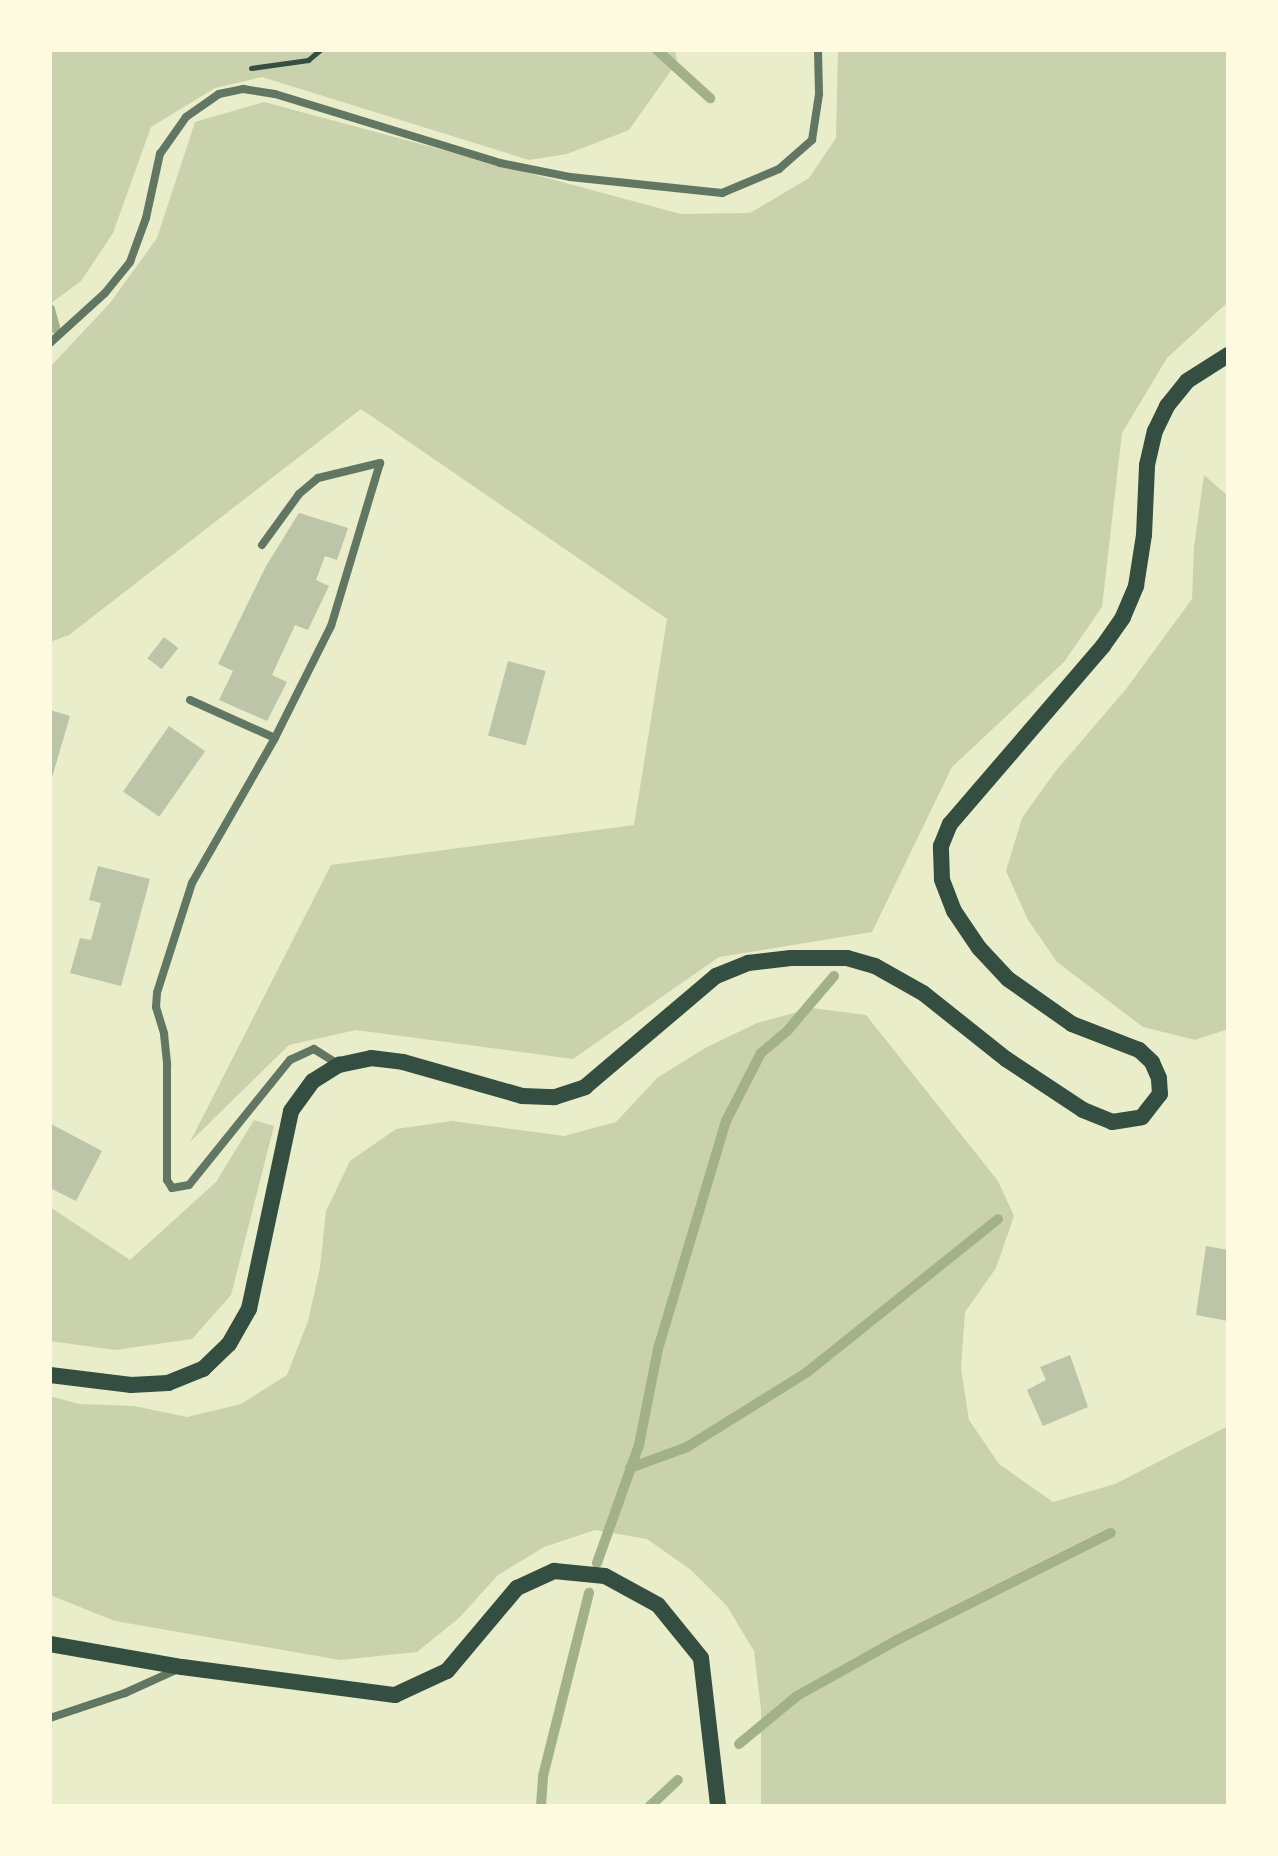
<!DOCTYPE html>
<style>
body{margin:0}
#map{position:relative;width:1278px;height:1856px;overflow:hidden;background:#e9edc9;font-family:Inter,sans-serif}
div>[style]{position:absolute}
[style*='--x']{left:calc(var(--x)*1px);top:calc(var(--y)*1px);width:calc(var(--w)*1px);rotate:calc(var(--a)*1deg)}
.green>*{inset:0;background:#cad2ad}
.stream>*{height:10px;margin:-5px;padding:0 5px;transform-origin:5px;border-radius:5px;background:#a3b18a}
.building>*{inset:0;background:#bcc5a7;transform-origin:0 0}
.path>*{height:5px;margin:-2.5px;padding:0 2.5px;transform-origin:2.5px;border-radius:2.5px;background:#344e41}
.minor>*{height:8px;margin:-4px;padding:0 4px;transform-origin:4px;border-radius:4px;background:#617663}
.secondary>*{height:16px;margin:-8px;padding:0 8px;transform-origin:8px;border-radius:8px;background:#344e41}
span{translate:-50% -50%;white-space:nowrap;text-align:center;line-height:1.15;-webkit-text-stroke:7px #fefae0;paint-order:stroke}
.frame{position:absolute;inset:0;border:52px solid #fefae0;pointer-events:none}
</style>
<div id="map">
<div class="green">
<div style="clip-path:polygon(50px 50px,675px 50px,677px 62px,629px 130px,567px 154px,529px 160px,262px 77px,215px 88px,151px 127px,113px 233px,81px 281px,50px 304px)"></div>
<div style="clip-path:polygon(838px 50px,1228px 50px,1228px 302px,1167px 358px,1122px 433px,1102px 607px,1064px 662px,952px 767px,872px 932px,719px 957px,573px 1059px,356px 1030px,289px 1045px,190px 1142px,331px 865px,634px 825px,667px 619px,361px 409px,69px 635px,50px 642px,50px 367px,110px 303px,157px 238px,195px 122px,264px 102px,681px 214px,750px 213px,809px 178px,836px 138px)"></div>
<div style="clip-path:polygon(1204px 475px,1228px 496px,1228px 1029px,1195px 1040px,1143px 1027px,1057px 962px,1028px 920px,1006px 871px,1022px 818px,1055px 772px,1126px 689px,1192px 599px,1194px 547px)"></div>
<div style="clip-path:polygon(812px 1008px,866px 1015px,998px 1181px,1014px 1216px,996px 1268px,965px 1312px,961px 1368px,969px 1420px,999px 1464px,1053px 1502px,1115px 1484px,1228px 1426px,1228px 1806px,761px 1806px,761px 1709px,754px 1651px,727px 1606px,691px 1570px,647px 1539px,595px 1530px,544px 1547px,498px 1575px,459px 1618px,417px 1652px,340px 1660px,115px 1621px,50px 1595px,50px 1396px,79px 1404px,134px 1406px,187px 1417px,241px 1404px,287px 1375px,308px 1321px,320px 1268px,326px 1211px,350px 1161px,396px 1129px,452px 1121px,564px 1136px,616px 1122px,657px 1078px,705px 1048px,757px 1023px)"></div>
<div style="clip-path:polygon(254px 1120px,274px 1126px,231px 1295px,192px 1339px,115px 1350px,50px 1341px,50px 1207px,130px 1260px,216px 1182px)"></div>
</div>
<div class="stream">
<div style="--x:657;--y:50;--w:72;--a:42.2"></div>
<div style="--x:50;--y:309;--w:20;--a:75"></div>
<div style="--x:630;--y:1468;--w:61;--a:-20.2"></div>
<div style="--x:687;--y:1447;--w:140;--a:-31.9"></div>
<div style="--x:806;--y:1373;--w:246;--a:-38.7"></div>
<div style="--x:597;--y:1563;--w:125;--a:-70.4"></div>
<div style="--x:639;--y:1445;--w:98;--a:-78.8"></div>
<div style="--x:658;--y:1349;--w:238;--a:-73.4"></div>
<div style="--x:726;--y:1121;--w:76;--a:-62.8"></div>
<div style="--x:761;--y:1053;--w:35;--a:-40"></div>
<div style="--x:788;--y:1030;--w:71;--a:-49.6"></div>
<div style="--x:739;--y:1744;--w:75;--a:-39.6"></div>
<div style="--x:797;--y:1696;--w:115;--a:-29.2"></div>
<div style="--x:897;--y:1640;--w:239;--a:-26.6"></div>
<div style="--x:541;--y:1806;--w:30;--a:-86"></div>
<div style="--x:543;--y:1776;--w:189;--a:-75.9"></div>
<div style="--x:650;--y:1806;--w:38;--a:-43"></div>
</div>
<div class="building">
<div style="clip-path:polygon(299px 513px,348px 528px,337px 560px,325px 556px,316px 580px,329px 586px,308px 630px,295px 625px,272px 675px,287px 682px,267px 721px,219px 700px,233px 671px,218px 664px,266px 566px)"></div>
<div style="left:164px;top:637px;width:18px;height:27px;rotate:38deg"></div>
<div style="left:508px;top:661px;width:39px;height:77px;rotate:15deg"></div>
<div style="clip-path:polygon(50px 710px,70px 716px,51px 781px,50px 781px)"></div>
<div style="left:169px;top:726px;width:44px;height:80px;rotate:35deg"></div>
<div style="clip-path:polygon(98px 866px,150px 879px,121px 986px,70px 973px,80px 938px,91px 940px,101px 903px,89px 900px)"></div>
<div style="clip-path:polygon(51px 1124px,102px 1151px,76px 1201px,50px 1188px)"></div>
<div style="clip-path:polygon(1206px 1246px,1228px 1250px,1228px 1321px,1196px 1315px)"></div>
<div style="clip-path:polygon(1070px 1355px,1088px 1407px,1043px 1426px,1027px 1390px,1046px 1380px,1040px 1367px)"></div>
</div>
<div class="path">
<div style="--x:251;--y:68;--w:58;--a:-8"></div>
<div style="--x:308;--y:60;--w:16;--a:-40"></div>
</div>
<div class="minor">
<div style="--x:50;--y:343;--w:74;--a:-42.3"></div>
<div style="--x:105;--y:293;--w:40;--a:-51"></div>
<div style="--x:130;--y:262;--w:47;--a:-70"></div>
<div style="--x:146;--y:218;--w:66;--a:-77.7"></div>
<div style="--x:160;--y:154;--w:45;--a:-54.9"></div>
<div style="--x:186;--y:117;--w:40;--a:-34.9"></div>
<div style="--x:219;--y:94;--w:25;--a:-12"></div>
<div style="--x:243;--y:89;--w:32;--a:9"></div>
<div style="--x:275;--y:94;--w:235;--a:17"></div>
<div style="--x:500;--y:163;--w:71;--a:11.3"></div>
<div style="--x:570;--y:177;--w:153;--a:6"></div>
<div style="--x:722;--y:193;--w:62;--a:-22.8"></div>
<div style="--x:779;--y:169;--w:44;--a:-41.3"></div>
<div style="--x:812;--y:140;--w:47;--a:-81.3"></div>
<div style="--x:819;--y:94;--w:44;--a:-91.3"></div>
<div style="--x:262;--y:545;--w:63;--a:-54"></div>
<div style="--x:299;--y:494;--w:25;--a:-40"></div>
<div style="--x:318;--y:478;--w:64;--a:-13.6"></div>
<div style="--x:380;--y:463;--w:170;--a:106.7"></div>
<div style="--x:331;--y:626;--w:125;--a:116.6"></div>
<div style="--x:275;--y:738;--w:167;--a:119.8"></div>
<div style="--x:192;--y:883;--w:115;--a:107.7"></div>
<div style="--x:157;--y:993;--w:14;--a:94"></div>
<div style="--x:156;--y:1007;--w:28;--a:73"></div>
<div style="--x:164;--y:1034;--w:31;--a:84"></div>
<div style="--x:167;--y:1065;--w:115;--a:90"></div>
<div style="--x:167;--y:1180;--w:9;--a:58"></div>
<div style="--x:172;--y:1188;--w:17;--a:-10"></div>
<div style="--x:189;--y:1185;--w:161;--a:-51.1"></div>
<div style="--x:290;--y:1060;--w:26;--a:-25"></div>
<div style="--x:314;--y:1049;--w:28;--a:32"></div>
<div style="--x:190;--y:700;--w:93;--a:24.1"></div>
<div style="--x:50;--y:1718;--w:79;--a:-18.4"></div>
<div style="--x:125;--y:1693;--w:58;--a:-24.4"></div>
</div>
<div class="secondary">
<div style="--x:50;--y:1375;--w:82;--a:7"></div>
<div style="--x:131;--y:1385;--w:37;--a:-3"></div>
<div style="--x:168;--y:1383;--w:38;--a:-22"></div>
<div style="--x:203;--y:1369;--w:36;--a:-44"></div>
<div style="--x:229;--y:1344;--w:40;--a:-60.3"></div>
<div style="--x:249;--y:1309;--w:202;--a:-78"></div>
<div style="--x:291;--y:1111;--w:37;--a:-54"></div>
<div style="--x:313;--y:1081;--w:31;--a:-32"></div>
<div style="--x:339;--y:1065;--w:33;--a:-12"></div>
<div style="--x:371;--y:1058;--w:32;--a:7"></div>
<div style="--x:403;--y:1062;--w:124;--a:15.9"></div>
<div style="--x:522;--y:1096;--w:33;--a:2"></div>
<div style="--x:555;--y:1097;--w:32;--a:-18"></div>
<div style="--x:585;--y:1087;--w:172;--a:-40.3"></div>
<div style="--x:716;--y:976;--w:35;--a:-22"></div>
<div style="--x:748;--y:963;--w:43;--a:-6.6"></div>
<div style="--x:791;--y:958;--w:56;--a:0"></div>
<div style="--x:847;--y:958;--w:29;--a:16"></div>
<div style="--x:875;--y:966;--w:55;--a:29.4"></div>
<div style="--x:923;--y:993;--w:106;--a:38.5"></div>
<div style="--x:1006;--y:1059;--w:92;--a:33.5"></div>
<div style="--x:1083;--y:1110;--w:31;--a:22"></div>
<div style="--x:1112;--y:1122;--w:30;--a:-9"></div>
<div style="--x:1142;--y:1117;--w:29;--a:-52"></div>
<div style="--x:1160;--y:1094;--w:16;--a:-94"></div>
<div style="--x:1159;--y:1078;--w:17;--a:-114"></div>
<div style="--x:1152;--y:1062;--w:18;--a:-137"></div>
<div style="--x:1139;--y:1050;--w:72;--a:-158.8"></div>
<div style="--x:1072;--y:1024;--w:78;--a:-144.9"></div>
<div style="--x:1008;--y:979;--w:42;--a:-133.1"></div>
<div style="--x:979;--y:948;--w:45;--a:-124"></div>
<div style="--x:954;--y:911;--w:34;--a:-111"></div>
<div style="--x:942;--y:879;--w:33;--a:-92"></div>
<div style="--x:941;--y:846;--w:24;--a:-68"></div>
<div style="--x:950;--y:824;--w:235;--a:-49.3"></div>
<div style="--x:1103;--y:646;--w:35;--a:-55"></div>
<div style="--x:1123;--y:617;--w:34;--a:-67"></div>
<div style="--x:1136;--y:586;--w:52;--a:-81.1"></div>
<div style="--x:1144;--y:535;--w:70;--a:-87.5"></div>
<div style="--x:1147;--y:465;--w:35;--a:-77"></div>
<div style="--x:1155;--y:431;--w:28;--a:-64"></div>
<div style="--x:1167;--y:406;--w:32;--a:-51"></div>
<div style="--x:1187;--y:381;--w:49;--a:-32.4"></div>
<div style="--x:50;--y:1644;--w:134;--a:9.9"></div>
<div style="--x:182;--y:1667;--w:215;--a:7.5"></div>
<div style="--x:395;--y:1695;--w:57;--a:-24.8"></div>
<div style="--x:447;--y:1671;--w:109;--a:-49.9"></div>
<div style="--x:517;--y:1588;--w:41;--a:-24.7"></div>
<div style="--x:554;--y:1571;--w:51;--a:5.6"></div>
<div style="--x:605;--y:1576;--w:60;--a:28.7"></div>
<div style="--x:658;--y:1605;--w:68;--a:50.9"></div>
<div style="--x:701;--y:1658;--w:149;--a:83.4"></div>
</div>
<div class="frame"></div>
</div>
